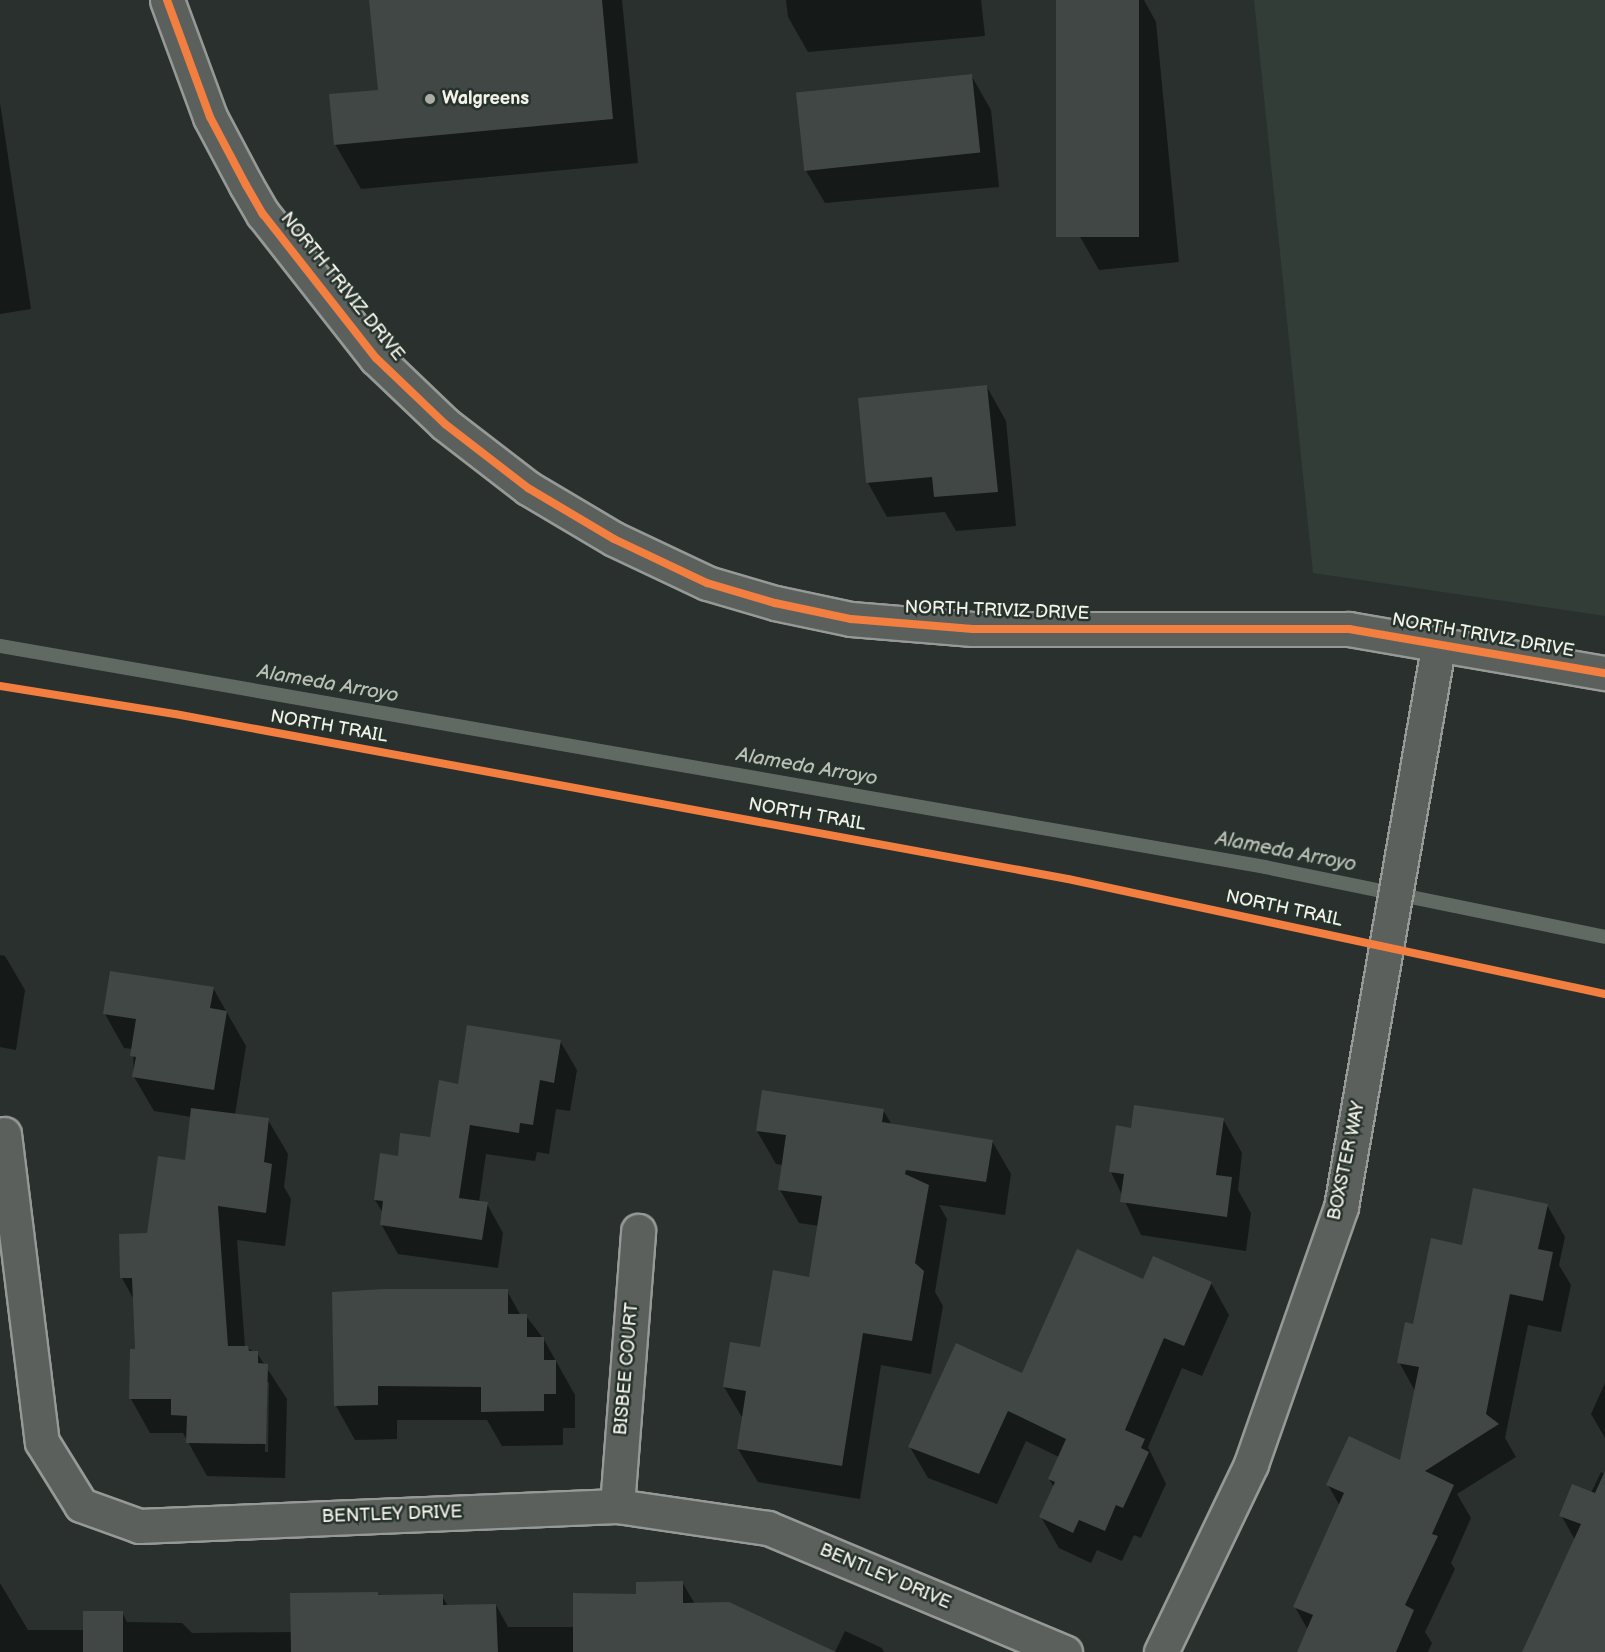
<!DOCTYPE html>
<style>
body{margin:0}
#map{position:relative;width:1605px;height:1652px;overflow:hidden;background:#29302d;font-family:"Balsamiq Sans",sans-serif}
div>[style]{position:absolute}
[style*='--x']{left:calc(var(--x)*1px);top:calc(var(--y)*1px);width:calc(var(--w)*1px);rotate:calc(var(--a)*1deg)}
.built>*{inset:0;background:#323d37}
.shadow>*{inset:0;background:#0007}
.stream>*{height:14px;margin:-7px;padding:0 7px;transform-origin:7px;border-radius:7px;background:#616963}
.building>*{inset:0;background:#414744;transform-origin:0 0}
.roads{filter:drop-shadow(2px 0 #969996) drop-shadow(-2px 0 #969996) drop-shadow(0 2px #969996) drop-shadow(0 -2px #969996)}
.minor>*{height:33px;margin:-16.5px;padding:0 16.5px;transform-origin:16.5px;border-radius:16.5px;background:#5c605c}
.tertiary>*{height:33px;margin:-16.5px;padding:0 16.5px;transform-origin:16.5px;border-radius:16.5px;background:#5c605c}
.cycleway>*{height:8px;margin:-4px;padding:0 4px;transform-origin:4px;border-radius:4px;background:#f27e40}
.dots>*{width:16px;height:16px;translate:-50% -50%;box-sizing:border-box;border:3px solid #26332d;border-radius:50%}
span{translate:-50% -50%;white-space:nowrap;text-align:center;line-height:1.15;-webkit-text-stroke:5px #26332d;paint-order:stroke}
.poi-label{font-size:18px;color:#f4f1e8;font-weight:700}
.left{translate:0 -50%;text-align:left}
.street-label{font-size:18px;color:#f4f1e8}
.water-label{font-size:20px;color:#bcbdb5;font-style:italic}
</style>
<div id="map">
<div class="built">
<div style="clip-path:polygon(1254px 0,1605px 0,1605px 616px,1313px 573px)"></div>
</div>
<div class="shadow">
<div style="clip-path:polygon(370px 0,622px 0,638px 163px,361px 189px,335px 144px,379px 91px)"></div>
<div style="clip-path:polygon(786px 0,981px 0,985px 36px,808px 52px,788px 17px)"></div>
<div style="clip-path:polygon(1057px 0,1144px 0,1156px 22px,1179px 262px,1099px 270px,1079px 235px)"></div>
<div style="clip-path:polygon(971px 75px,991px 110px,999px 187px,825px 203px,805px 169px)"></div>
<div style="clip-path:polygon(0 103px,31px 309px,0 314px)"></div>
<div style="clip-path:polygon(987px 387px,1006px 421px,1016px 526px,956px 531px,945px 512px,887px 517px,868px 483px)"></div>
<div style="clip-path:polygon(0 955px,5px 956px,25px 990px,16px 1050px,0 1047px)"></div>
<div style="clip-path:polygon(evenodd,213px 988px,246px 1046px,235px 1115px,268px 1120px,288px 1154px,284px 1187px,291px 1199px,285px 1246px,237px 1240px,245px 1347px,257px 1353px,287px 1399px,285px 1478px,207px 1476px,183px 1433px,150px 1433px,131px 1399px,137px 1351px,134px 1300px,122px 1278px,186px 1162px,192px 1117px,154px 1111px,134px 1077px,133px 1049px,124px 1048px,105px 1014px,213px 988px,266px 1380px,269px 1383px,268px 1452px,265px 1452px,266px 1380px)"></div>
<div style="clip-path:polygon(560px 1041px,577px 1070px,570px 1111px,556px 1109px,549px 1154px,537px 1152px,535px 1161px,486px 1154px,479px 1202px,487px 1204px,503px 1233px,498px 1268px,398px 1254px,381px 1224px,383px 1213px,375px 1200px,399px 1158px,431px 1139px,459px 1085px)"></div>
<div style="clip-path:polygon(883px 1110px,892px 1125px,992px 1141px,1011px 1174px,1005px 1215px,939px 1205px,947px 1219px,935px 1292px,943px 1306px,931px 1374px,881px 1365px,860px 1499px,758px 1482px,738px 1449px,743px 1419px,724px 1387px,761px 1349px,811px 1278px,819px 1226px,799px 1223px,780px 1190px,783px 1165px,776px 1164px,757px 1131px)"></div>
<div style="clip-path:polygon(1223px 1119px,1242px 1153px,1238px 1190px,1251px 1213px,1246px 1251px,1141px 1235px,1111px 1172px,1133px 1129px)"></div>
<div style="clip-path:polygon(1547px 1205px,1565px 1237px,1559px 1265px,1571px 1285px,1561px 1332px,1528px 1325px,1505px 1438px,1516px 1457px,1457px 1494px,1471px 1518px,1451px 1563px,1455px 1569px,1425px 1632px,1432px 1643px,1428px 1652px,1299px 1652px,1308px 1630px,1295px 1607px,1340px 1506px,1328px 1485px,1401px 1462px,1415px 1391px,1399px 1362px,1414px 1325px,1463px 1246px)"></div>
<div style="clip-path:polygon(1144px 1281px,1211px 1283px,1229px 1315px,1202px 1376px,1182px 1368px,1148px 1447px,1166px 1484px,1141px 1538px,1134px 1535px,1122px 1561px,1097px 1550px,1091px 1563px,1059px 1548px,1041px 1517px,1054px 1487px,1049px 1479px,1059px 1457px,1026px 1441px,997px 1504px,928px 1478px,910px 1447px,1023px 1375px)"></div>
<div style="clip-path:polygon(507px 1291px,521px 1316px,526px 1316px,543px 1338px,575px 1395px,575px 1428px,563px 1428px,563px 1445px,502px 1446px,487px 1420px,397px 1420px,397px 1439px,355px 1440px,336px 1406px)"></div>
<div style="clip-path:polygon(1605px 1383px,1605px 1438px,1591px 1414px)"></div>
<div style="clip-path:polygon(1601px 1472px,1605px 1474px,1605px 1652px,1524px 1652px,1575px 1540px,1561px 1515px,1591px 1493px)"></div>
<div style="clip-path:polygon(682px 1582px,695px 1604px,832px 1652px,0 1652px,0 1583px,28px 1630px,85px 1630px,122px 1612px,127px 1622px,182px 1623px,192px 1633px,292px 1632px,324px 1594px,442px 1596px,448px 1606px,496px 1605px,508px 1627px,574px 1627px,637px 1595px)"></div>
<div style="clip-path:polygon(845px 1631px,882px 1648px,884px 1652px,835px 1652px)"></div>
</div>
<div class="stream">
<div style="--x:0;--y:646;--w:1284;--a:9.91"></div>
<div style="--x:1265;--y:867;--w:347;--a:11.6"></div>
</div>
<div class="building">
<div style="clip-path:polygon(369px 0,602px 0,613px 119px,334px 145px,329px 94px,378px 90px)"></div>
<div style="left:1056px;top:0;width:83px;height:237px"></div>
<div style="left:972px;top:74px;width:79px;height:177px;rotate:84deg"></div>
<div style="clip-path:polygon(987px 385px,998px 492px,934px 497px,932px 477px,866px 483px,858px 398px)"></div>
<div style="clip-path:polygon(110px 971px,214px 987px,210px 1008px,227px 1011px,214px 1090px,132px 1077px,136px 1057px,130px 1056px,136px 1019px,103px 1014px)"></div>
<div style="clip-path:polygon(467px 1025px,561px 1040px,554px 1083px,540px 1080px,533px 1125px,520px 1123px,519px 1133px,470px 1125px,459px 1198px,488px 1202px,482px 1240px,380px 1225px,383px 1201px,374px 1200px,380px 1153px,398px 1156px,400px 1133px,430px 1137px,439px 1080px,458px 1084px)"></div>
<div style="clip-path:polygon(762px 1090px,884px 1109px,882px 1122px,993px 1140px,986px 1182px,906px 1170px,905px 1174px,929px 1185px,915px 1263px,924px 1271px,912px 1341px,863px 1333px,842px 1466px,737px 1449px,746px 1391px,723px 1387px,730px 1342px,760px 1347px,773px 1270px,809px 1277px,822px 1196px,778px 1190px,786px 1135px,756px 1131px)"></div>
<div style="clip-path:polygon(1134px 1105px,1224px 1118px,1216px 1175px,1232px 1177px,1227px 1217px,1120px 1202px,1124px 1174px,1109px 1172px,1116px 1125px,1131px 1128px)"></div>
<div style="clip-path:polygon(191px 1108px,269px 1118px,264px 1162px,272px 1164px,266px 1213px,218px 1206px,228px 1346px,248px 1346px,249px 1351px,258px 1351px,258px 1363px,268px 1364px,266px 1444px,186px 1443px,187px 1416px,171px 1415px,171px 1399px,129px 1399px,130px 1349px,135px 1349px,132px 1278px,120px 1278px,119px 1234px,147px 1233px,158px 1156px,185px 1160px)"></div>
<div style="clip-path:polygon(1473px 1188px,1548px 1204px,1538px 1249px,1553px 1252px,1543px 1301px,1510px 1294px,1486px 1414px,1499px 1424px,1425px 1471px,1454px 1485px,1432px 1534px,1438px 1536px,1405px 1605px,1414px 1610px,1396px 1652px,1297px 1652px,1313px 1615px,1293px 1607px,1344px 1493px,1326px 1485px,1349px 1436px,1400px 1460px,1419px 1367px,1397px 1363px,1405px 1322px,1413px 1324px,1431px 1238px,1462px 1245px)"></div>
<div style="clip-path:polygon(1077px 1249px,1143px 1279px,1153px 1256px,1212px 1282px,1184px 1346px,1164px 1338px,1125px 1430px,1145px 1439px,1141px 1448px,1149px 1452px,1123px 1508px,1116px 1505px,1105px 1531px,1079px 1520px,1073px 1533px,1039px 1517px,1055px 1482px,1048px 1479px,1066px 1439px,1008px 1411px,979px 1474px,908px 1447px,956px 1343px,1022px 1373px)"></div>
<div style="clip-path:polygon(384px 1289px,508px 1289px,508px 1314px,527px 1314px,527px 1337px,544px 1337px,544px 1360px,556px 1360px,556px 1394px,544px 1394px,544px 1411px,481px 1412px,481px 1387px,378px 1386px,378px 1405px,334px 1406px,332px 1292px)"></div>
<div style="clip-path:polygon(1605px 1471px,1605px 1652px,1522px 1652px,1581px 1524px,1559px 1516px,1572px 1484px,1595px 1493px)"></div>
<div style="clip-path:polygon(683px 1581px,683px 1603px,729px 1602px,836px 1652px,573px 1652px,573px 1593px,636px 1594px,636px 1582px)"></div>
<div style="clip-path:polygon(378px 1592px,378px 1595px,443px 1594px,443px 1605px,496px 1604px,498px 1652px,291px 1652px,290px 1593px)"></div>
<div style="left:123px;top:1611px;width:41px;height:40px;rotate:90deg"></div>
</div>
<div class="roads">
<div class="minor">
<div style="--x:4;--y:1134;--w:310;--a:83"></div>
<div style="--x:42;--y:1442;--w:74;--a:58.2"></div>
<div style="--x:81;--y:1505;--w:62;--a:19.9"></div>
<div style="--x:139;--y:1526;--w:478;--a:-2.4"></div>
<div style="--x:617;--y:1506;--w:153;--a:8.3"></div>
<div style="--x:768;--y:1528;--w:322;--a:22.7"></div>
<div style="--x:617;--y:1506;--w:276;--a:-85.6"></div>
<div style="--x:1161;--y:1652;--w:208;--a:-64.4"></div>
<div style="--x:1251;--y:1464;--w:272;--a:-70.7"></div>
<div style="--x:1341;--y:1207;--w:573;--a:-80.16"></div>
</div>
<div class="tertiary">
<div style="--x:167;--y:0;--w:125;--a:69.8"></div>
<div style="--x:210;--y:117;--w:77;--a:62.1"></div>
<div style="--x:246;--y:185;--w:34;--a:60"></div>
<div style="--x:263;--y:214;--w:183;--a:51.9"></div>
<div style="--x:376;--y:358;--w:95;--a:43.7"></div>
<div style="--x:445;--y:424;--w:105;--a:37.6"></div>
<div style="--x:528;--y:488;--w:100;--a:30.7"></div>
<div style="--x:614;--y:539;--w:103;--a:25.3"></div>
<div style="--x:707;--y:583;--w:71;--a:16.4"></div>
<div style="--x:775;--y:603;--w:78;--a:11.9"></div>
<div style="--x:851;--y:619;--w:122;--a:4.7"></div>
<div style="--x:973;--y:629;--w:376;--a:0"></div>
<div style="--x:1349;--y:629;--w:260;--a:9.8"></div>
</div>
</div>
<div class="cycleway">
<div style="--x:167;--y:0;--w:125;--a:69.8"></div>
<div style="--x:210;--y:117;--w:77;--a:62.1"></div>
<div style="--x:246;--y:185;--w:34;--a:60"></div>
<div style="--x:263;--y:214;--w:183;--a:51.9"></div>
<div style="--x:376;--y:358;--w:95;--a:43.7"></div>
<div style="--x:445;--y:424;--w:105;--a:37.6"></div>
<div style="--x:528;--y:488;--w:100;--a:30.7"></div>
<div style="--x:614;--y:539;--w:103;--a:25.3"></div>
<div style="--x:707;--y:583;--w:71;--a:16.4"></div>
<div style="--x:775;--y:603;--w:78;--a:11.9"></div>
<div style="--x:851;--y:619;--w:122;--a:4.7"></div>
<div style="--x:973;--y:629;--w:376;--a:0"></div>
<div style="--x:1349;--y:629;--w:260;--a:9.8"></div>
<div style="--x:0;--y:686;--w:177;--a:9.1"></div>
<div style="--x:175;--y:714;--w:908;--a:10.47"></div>
<div style="--x:1068;--y:879;--w:549;--a:12.09"></div>
</div>
<div class="dots">
<div style="left:430px;top:99px;background:#adada7"></div>
</div>
<div class="poi-label">
<span class="left" style="left:442px;top:99px">Walgreens</span>
</div>
<div class="street-label">
<span style="left:342px;top:287px;rotate:51deg">NORTH TRIVIZ DRIVE</span>
<span style="left:997px;top:611px;rotate:2deg">NORTH TRIVIZ DRIVE</span>
<span style="left:1483px;top:636px;rotate:10deg">NORTH TRIVIZ DRIVE</span>
<span style="left:329px;top:727px;rotate:10deg">NORTH TRAIL</span>
<span style="left:807px;top:815px;rotate:10deg">NORTH TRAIL</span>
<span style="left:1284px;top:909px;rotate:12deg">NORTH TRAIL</span>
<span style="left:1347px;top:1161px;rotate:-78deg">BOXSTER WAY</span>
<span style="left:627px;top:1369px;rotate:-85deg">BISBEE COURT</span>
<span style="left:392px;top:1515px;rotate:-2deg">BENTLEY DRIVE</span>
<span style="left:885px;top:1577px;rotate:23deg">BENTLEY DRIVE</span>
</div>
<div class="water-label">
<span style="left:328px;top:684px;rotate:10deg">Alameda Arroyo</span>
<span style="left:807px;top:767px;rotate:10deg">Alameda Arroyo</span>
<span style="left:1286px;top:852px;rotate:11deg">Alameda Arroyo</span>
</div>
</div>
